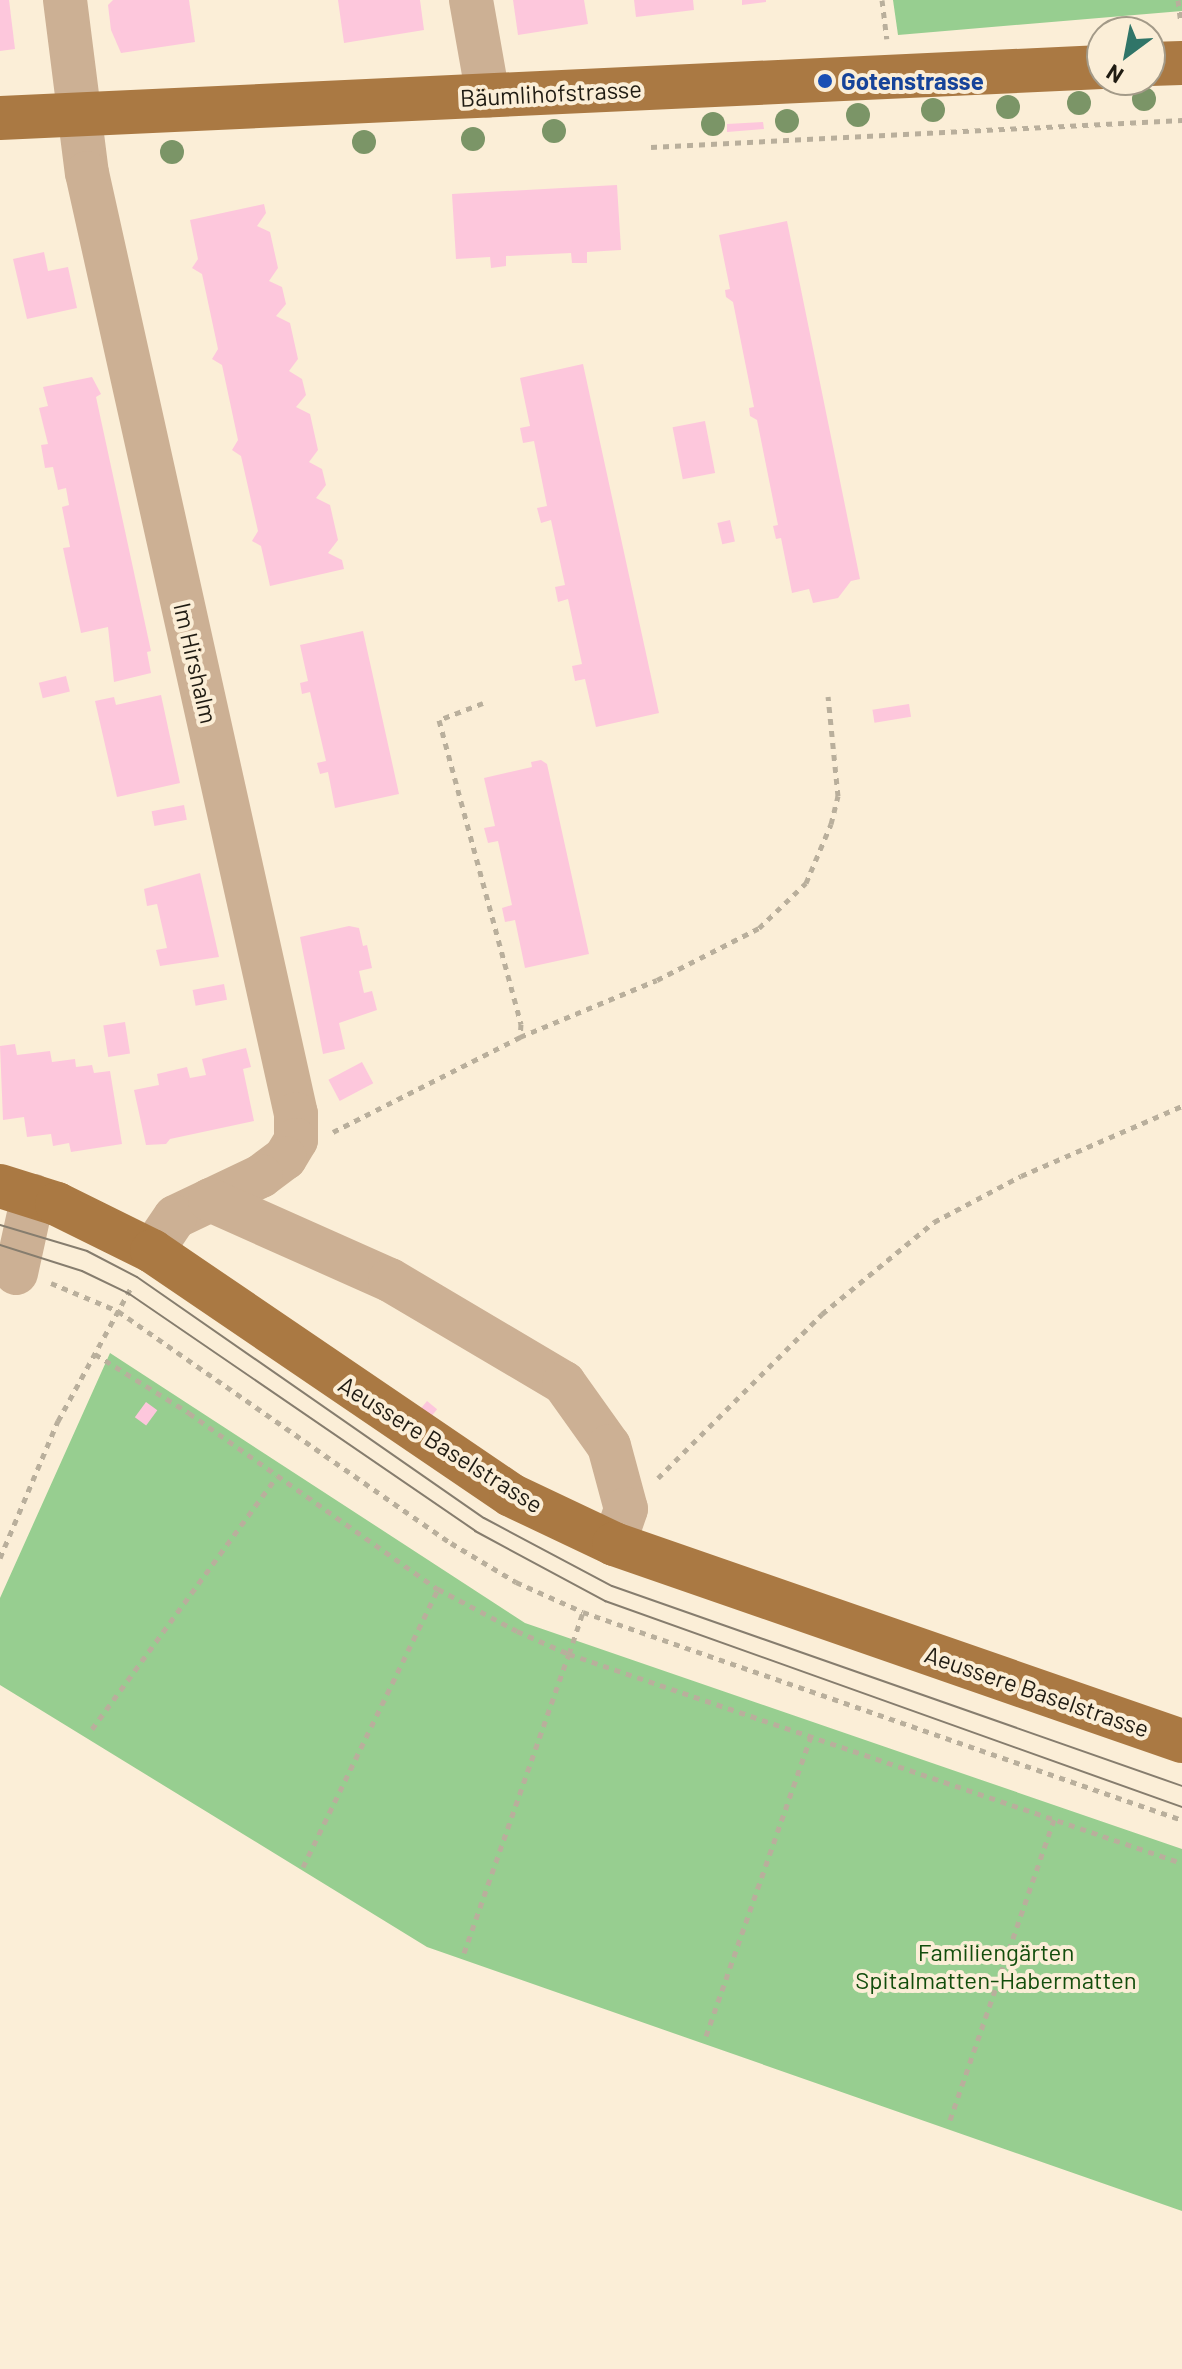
<!DOCTYPE html>
<meta charset="utf-8">
<style>
body{margin:0}
#map{position:relative;width:1182px;height:2369px;overflow:hidden;background:#fbeed7;font-family:Barlow,sans-serif}
div>[style]{position:absolute}
[style*='--x']{left:calc(var(--x)*1px);top:calc(var(--y)*1px);width:calc(var(--w)*1px);rotate:calc(var(--a)*1deg)}
.green>*{inset:0;background:#97ce90}
.building>*{inset:0;background:#fdc7dc;transform-origin:0 0}
.path>*{height:5px;margin-top:-2.5px;transform-origin:0;background:repeating-linear-gradient(90deg,#b9af9c 0 6px,transparent 0 12px)}
.minor>*{height:44px;margin:-22px;padding:0 22px;transform-origin:22px;border-radius:22px;background:#ccb094}
.major>*{height:44px;margin:-22px;padding:0 22px;transform-origin:22px;border-radius:22px;background:#aa7943}
.tram>*{height:2px;margin:-1px;padding:0 1px;transform-origin:1px;border-radius:1px;background:#867d6e}
.trees>*{width:24px;height:24px;margin:-12px;border-radius:50%;background:#7b9567}
.dots>*{width:22px;height:22px;translate:-50% -50%;box-sizing:border-box;border:4px solid #fbeed7;border-radius:50%}
span{translate:-50% -50%;white-space:nowrap;text-align:center;line-height:1.15;-webkit-text-stroke:8px #fbeed7;paint-order:stroke}
.transit-label{font-size:24px;color:#164399;font-weight:700}
.left{translate:0 -50%;text-align:left}
.street-label{font-size:24px;color:#1f1b12}
.park-label{font-size:24px;color:#124d0c}
.north{position:absolute;left:1086px;top:16px;width:80px;height:80px;box-sizing:border-box;background:#fbeed7;border:2px solid #a39a88;border-radius:50%;rotate:212deg;font-size:22px;font-weight:700;line-height:32px;text-align:center;color:#1f1b12}
.north::after{content:'';display:block;margin:auto;width:28px;height:36px;background:#307568;clip-path:polygon(50% 0,100% 100%,50% 72%,0 100%)}
</style>
<div id="map">
<div class="green">
<div style="clip-path:polygon(893px 0,1182px 0,1182px 11px,898px 35px)"></div>
<div style="clip-path:polygon(110px 1353px,525px 1623px,1182px 1849px,1182px 2211px,427px 1947px,0 1685px,0 1598px)"></div>
</div>
<div class="building">
<div style="clip-path:polygon(0 0,9px 0,15px 49px,0 51px)"></div>
<div style="clip-path:polygon(113px 0,189px 0,195px 42px,121px 53px,111px 30px,108px 5px)"></div>
<div style="clip-path:polygon(338px 0,420px 0,424px 30px,344px 43px)"></div>
<div style="clip-path:polygon(513px 0,584px 0,588px 24px,518px 35px)"></div>
<div style="clip-path:polygon(634px 0,693px 0,694px 10px,636px 17px)"></div>
<div style="clip-path:polygon(742px 0,766px 0,766px 2px,742px 5px)"></div>
<div style="clip-path:polygon(763px 122px,764px 129px,727px 132px,727px 124px)"></div>
<div style="clip-path:polygon(617px 185px,621px 250px,587px 252px,587px 263px,572px 263px,571px 253px,506px 256px,506px 266px,491px 268px,490px 257px,456px 259px,452px 194px)"></div>
<div style="clip-path:polygon(264px 204px,266px 213px,257px 226px,270px 232px,278px 268px,269px 281px,282px 287px,286px 304px,276px 316px,290px 323px,298px 359px,289px 371px,302px 379px,306px 395px,296px 407px,310px 414px,318px 450px,309px 462px,322px 469px,326px 485px,316px 498px,330px 505px,338px 540px,328px 553px,342px 560px,344px 569px,270px 586px,261px 546px,252px 541px,258px 531px,241px 456px,232px 450px,238px 440px,222px 365px,212px 359px,218px 349px,202px 274px,192px 268px,198px 259px,190px 220px)"></div>
<div style="clip-path:polygon(787px 221px,860px 579px,851px 581px,838px 598px,813px 603px,809px 589px,792px 593px,781px 538px,776px 539px,773px 526px,778px 525px,757px 420px,750px 416px,749px 408px,754px 407px,733px 302px,726px 297px,725px 290px,730px 289px,719px 235px)"></div>
<div style="clip-path:polygon(44px 252px,48px 271px,68px 267px,77px 308px,27px 319px,13px 259px)"></div>
<div style="clip-path:polygon(583px 364px,659px 713px,596px 727px,585px 679px,575px 681px,572px 666px,582px 664px,568px 599px,558px 602px,555px 587px,565px 585px,551px 520px,541px 523px,537px 508px,547px 506px,534px 441px,523px 443px,520px 428px,530px 426px,520px 378px)"></div>
<div style="clip-path:polygon(92px 377px,101px 394px,96px 397px,151px 651px,147px 652px,151px 673px,114px 682px,108px 627px,81px 633px,63px 548px,70px 547px,62px 507px,69px 505px,66px 488px,58px 490px,53px 467px,45px 468px,41px 445px,48px 444px,39px 408px,48px 406px,43px 387px)"></div>
<div style="left:705px;top:421px;width:53px;height:33px;rotate:79deg"></div>
<div style="left:730px;top:520px;width:22px;height:13px;rotate:77deg"></div>
<div style="clip-path:polygon(363px 631px,399px 794px,335px 808px,328px 772px,320px 774px,317px 763px,326px 761px,310px 692px,302px 694px,300px 683px,308px 681px,300px 645px)"></div>
<div style="left:66px;top:676px;width:16px;height:28px;rotate:76deg"></div>
<div style="clip-path:polygon(161px 695px,180px 783px,117px 797px,95px 701px,114px 697px,116px 705px)"></div>
<div style="left:909px;top:704px;width:13px;height:37px;rotate:81deg"></div>
<div style="clip-path:polygon(541px 760px,547px 764px,589px 954px,525px 968px,515px 920px,505px 922px,502px 908px,512px 905px,498px 841px,488px 843px,484px 828px,495px 826px,484px 778px,532px 767px,531px 762px)"></div>
<div style="left:184px;top:805px;width:15px;height:33px;rotate:79deg"></div>
<div style="clip-path:polygon(200px 873px,219px 957px,160px 966px,156px 950px,167px 948px,157px 904px,147px 906px,144px 889px)"></div>
<div style="clip-path:polygon(349px 926px,359px 928px,363px 946px,367px 945px,372px 968px,359px 971px,364px 993px,372px 991px,377px 1010px,339px 1023px,345px 1049px,323px 1054px,300px 937px)"></div>
<div style="left:224px;top:984px;width:16px;height:32px;rotate:79deg"></div>
<div style="left:125px;top:1022px;width:32px;height:22px;rotate:81deg"></div>
<div style="clip-path:polygon(15px 1044px,17px 1055px,50px 1051px,52px 1062px,75px 1059px,76px 1067px,92px 1065px,94px 1073px,110px 1071px,122px 1144px,71px 1152px,69px 1143px,53px 1146px,51px 1134px,27px 1137px,24px 1117px,3px 1120px,0 1046px)"></div>
<div style="clip-path:polygon(246px 1048px,251px 1067px,243px 1069px,254px 1121px,170px 1139px,166px 1144px,146px 1145px,134px 1090px,159px 1085px,157px 1074px,187px 1067px,190px 1078px,206px 1075px,202px 1059px)"></div>
<div style="left:362px;top:1062px;width:24px;height:38px;rotate:62deg"></div>
<div style="left:427px;top:1401px;width:13px;height:11px;rotate:39deg"></div>
<div style="left:146px;top:1402px;width:14px;height:19px;rotate:36deg"></div>
</div>
<div class="path">
<div style="--x:882;--y:0;--w:39;--a:83"></div>
<div style="--x:1178;--y:0;--w:23;--a:83"></div>
<div style="--x:651;--y:147;--w:532;--a:-2.91"></div>
<div style="--x:483;--y:703;--w:47;--a:158.9"></div>
<div style="--x:439;--y:720;--w:315;--a:74.9"></div>
<div style="--x:521;--y:1024;--w:13;--a:94"></div>
<div style="--x:333;--y:1132;--w:210;--a:-26.9"></div>
<div style="--x:520;--y:1037;--w:148;--a:-22.6"></div>
<div style="--x:657;--y:980;--w:114;--a:-27"></div>
<div style="--x:759;--y:928;--w:65;--a:-43.8"></div>
<div style="--x:806;--y:883;--w:64;--a:-67"></div>
<div style="--x:831;--y:824;--w:29;--a:-76"></div>
<div style="--x:838;--y:796;--w:100;--a:-95.7"></div>
<div style="--x:51;--y:1283;--w:73;--a:22.7"></div>
<div style="--x:118;--y:1311;--w:406;--a:34.9"></div>
<div style="--x:451;--y:1543;--w:76;--a:31"></div>
<div style="--x:516;--y:1582;--w:73;--a:24.1"></div>
<div style="--x:583;--y:1612;--w:634;--a:19.15"></div>
<div style="--x:95;--y:1354;--w:111;--a:32.1"></div>
<div style="--x:189;--y:1413;--w:305;--a:35.3"></div>
<div style="--x:438;--y:1589;--w:89;--a:28"></div>
<div style="--x:517;--y:1631;--w:57;--a:23.9"></div>
<div style="--x:569;--y:1654;--w:44;--a:-71.6"></div>
<div style="--x:658;--y:1478;--w:232;--a:-45"></div>
<div style="--x:822;--y:1314;--w:145;--a:-39.4"></div>
<div style="--x:934;--y:1222;--w:98;--a:-27.9"></div>
<div style="--x:1021;--y:1176;--w:176;--a:-23.5"></div>
<div style="--x:0;--y:1558;--w:149;--a:-67.1"></div>
<div style="--x:58;--y:1421;--w:154;--a:-61.3"></div>
<div style="--x:92;--y:1729;--w:313;--a:-53.8"></div>
<div style="--x:303;--y:1867;--w:309;--a:-64.1"></div>
<div style="--x:464;--y:1953;--w:317;--a:-70.7"></div>
<div style="--x:569;--y:1654;--w:648;--a:18.83"></div>
<div style="--x:706;--y:2036;--w:318;--a:-70.7"></div>
<div style="--x:950;--y:2120;--w:318;--a:-70.9"></div>
</div>
<div class="minor">
<div style="--x:65;--y:0;--w:174;--a:82.8"></div>
<div style="--x:87;--y:173;--w:964;--a:77.48"></div>
<div style="--x:296;--y:1114;--w:26;--a:90"></div>
<div style="--x:296;--y:1140;--w:21;--a:121"></div>
<div style="--x:285;--y:1158;--w:30;--a:143"></div>
<div style="--x:261;--y:1176;--w:95;--a:154.5"></div>
<div style="--x:175;--y:1217;--w:41;--a:124.1"></div>
<div style="--x:471;--y:0;--w:97;--a:80"></div>
<div style="--x:210;--y:1200;--w:197;--a:24"></div>
<div style="--x:390;--y:1280;--w:202;--a:30.6"></div>
<div style="--x:564;--y:1383;--w:77;--a:54.5"></div>
<div style="--x:609;--y:1446;--w:65;--a:74.9"></div>
<div style="--x:626;--y:1509;--w:37;--a:109"></div>
<div style="--x:16;--y:1273;--w:79;--a:-77.6"></div>
</div>
<div class="major">
<div style="--x:1150;--y:64;--w:32;--a:-2"></div>
<div style="--x:0;--y:118;--w:1103;--a:-2.65"></div>
<div style="--x:0;--y:1186;--w:60;--a:17.5"></div>
<div style="--x:57;--y:1204;--w:106;--a:26.3"></div>
<div style="--x:152;--y:1251;--w:434;--a:34.2"></div>
<div style="--x:511;--y:1495;--w:114;--a:25.4"></div>
<div style="--x:614;--y:1544;--w:601;--a:19.13"></div>
</div>
<div class="tram">
<div style="--x:0;--y:1225;--w:91;--a:16.6"></div>
<div style="--x:87;--y:1251;--w:56;--a:27.5"></div>
<div style="--x:137;--y:1277;--w:422;--a:34.8"></div>
<div style="--x:484;--y:1518;--w:145;--a:28"></div>
<div style="--x:612;--y:1586;--w:604;--a:19.33"></div>
<div style="--x:0;--y:1245;--w:86;--a:17.6"></div>
<div style="--x:82;--y:1271;--w:51;--a:25.6"></div>
<div style="--x:128;--y:1293;--w:421;--a:34.4"></div>
<div style="--x:475;--y:1531;--w:148;--a:28.3"></div>
<div style="--x:605;--y:1601;--w:613;--a:19.65"></div>
</div>
<div class="trees">
<div style="left:1144px;top:99px"></div>
<div style="left:1079px;top:103px"></div>
<div style="left:1008px;top:107px"></div>
<div style="left:933px;top:110px"></div>
<div style="left:858px;top:115px"></div>
<div style="left:787px;top:121px"></div>
<div style="left:713px;top:124px"></div>
<div style="left:554px;top:131px"></div>
<div style="left:473px;top:139px"></div>
<div style="left:364px;top:142px"></div>
<div style="left:172px;top:152px"></div>
</div>
<div class="dots">
<div style="left:825px;top:81px;background:#1a4fb4"></div>
</div>
<div class="transit-label">
<span class="left" style="left:841px;top:81px">Gotenstrasse</span>
</div>
<div class="street-label">
<span style="left:551px;top:93px;rotate:-3deg">Bäumlihofstrasse</span>
<span style="left:196px;top:663px;rotate:77deg">Im Hirshalm</span>
<span style="left:441px;top:1444px;rotate:32deg">Aeussere Baselstrasse</span>
<span style="left:1037px;top:1691px;rotate:19deg">Aeussere Baselstrasse</span>
</div>
<div class="park-label">
<span style="left:996px;top:1966px">Familiengärten<br>Spitalmatten-Habermatten</span>
</div>
<div class="north">N</div>
</div>
